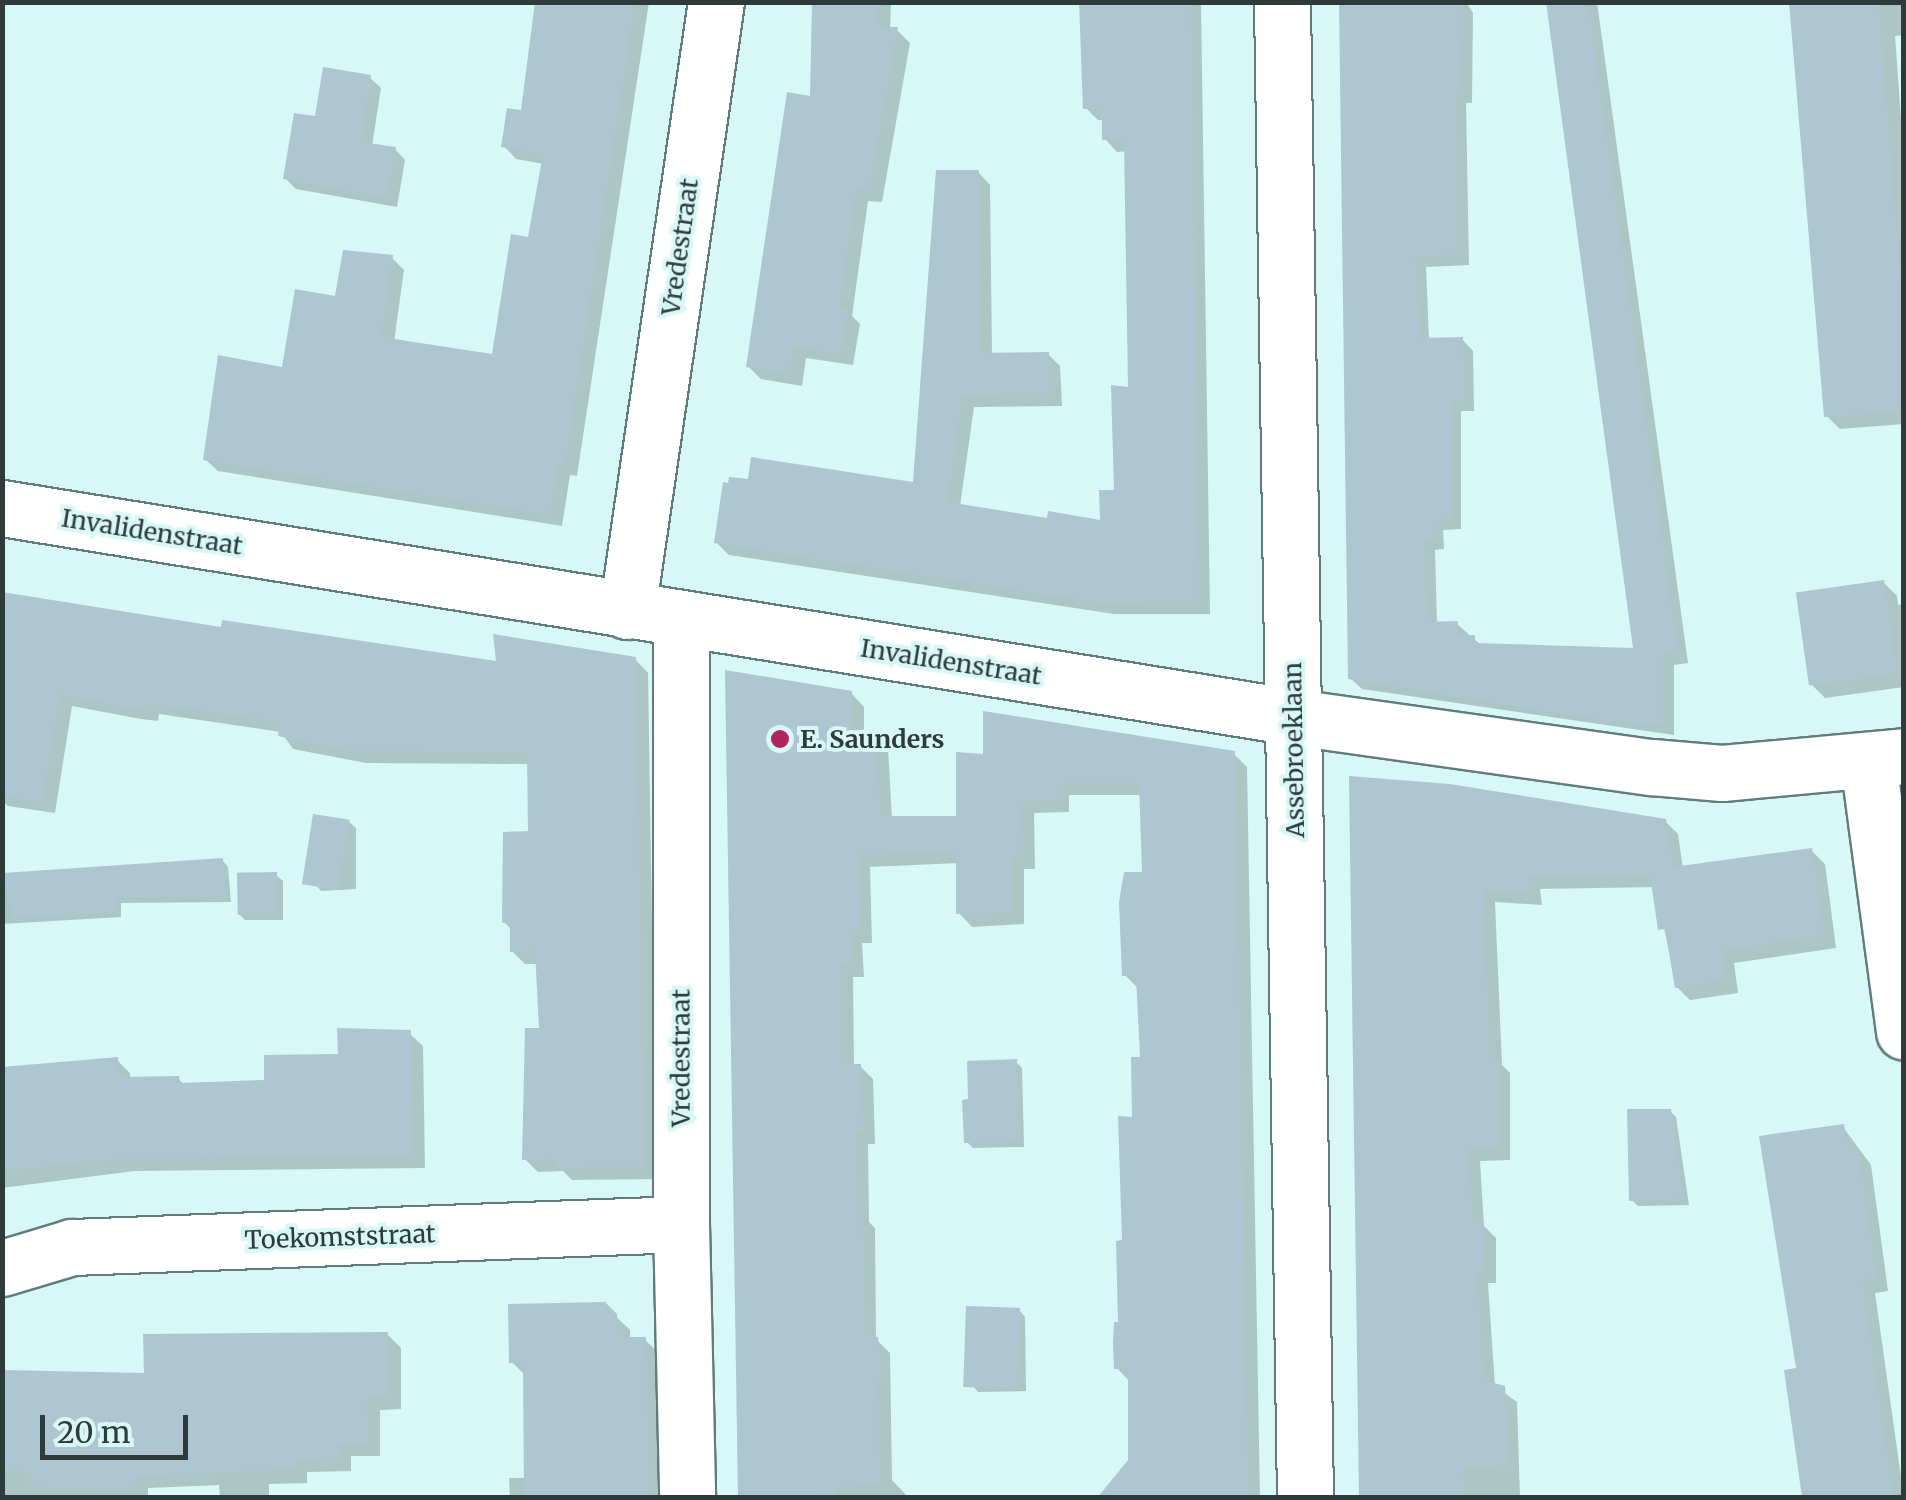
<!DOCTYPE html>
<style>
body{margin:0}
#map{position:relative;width:1906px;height:1500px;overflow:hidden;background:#d8f7f7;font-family:Merriweather,serif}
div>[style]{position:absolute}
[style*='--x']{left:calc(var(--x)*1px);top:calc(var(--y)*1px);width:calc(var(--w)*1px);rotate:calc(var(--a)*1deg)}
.shadow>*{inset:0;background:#0003}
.building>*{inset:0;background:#adc6d2;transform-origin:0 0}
.roads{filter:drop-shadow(2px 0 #607c7c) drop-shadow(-2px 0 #607c7c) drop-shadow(0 2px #607c7c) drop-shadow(0 -2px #607c7c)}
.minor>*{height:55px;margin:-27.5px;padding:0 27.5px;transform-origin:27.5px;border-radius:27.5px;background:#fff}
.dots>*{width:28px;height:28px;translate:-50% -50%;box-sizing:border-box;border:5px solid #d8f7f7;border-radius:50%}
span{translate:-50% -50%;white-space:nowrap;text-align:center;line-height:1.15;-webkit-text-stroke:8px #d8f7f7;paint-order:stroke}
.street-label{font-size:25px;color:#2f3b3b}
.poi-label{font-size:25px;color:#2f3b3b;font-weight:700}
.left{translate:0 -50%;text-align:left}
.frame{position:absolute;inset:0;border:5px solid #2f3b3b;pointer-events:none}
.scale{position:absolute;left:40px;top:1415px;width:148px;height:45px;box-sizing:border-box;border:5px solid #2f3b3b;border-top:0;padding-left:12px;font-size:30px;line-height:35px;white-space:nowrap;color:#2f3b3b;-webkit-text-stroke:8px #d8f7f7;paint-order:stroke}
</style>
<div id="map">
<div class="shadow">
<div style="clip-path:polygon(553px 2px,649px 2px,577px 476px,570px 475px,562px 526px,218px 471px,205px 459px,284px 370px,337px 299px,392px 258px,404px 270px,394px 342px,494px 357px,530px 240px,544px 164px,516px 159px,504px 146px,523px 113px)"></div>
<div style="clip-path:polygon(815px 2px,891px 2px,890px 30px,897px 30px,910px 43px,882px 202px,868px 201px,852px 316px,860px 324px,853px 365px,806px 358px,802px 386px,761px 379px,748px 366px,812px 99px)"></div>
<div style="clip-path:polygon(1082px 2px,1201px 2px,1210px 614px,1114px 614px,729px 555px,716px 542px,916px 484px,978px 172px,990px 185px,992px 355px,1048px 354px,1060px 366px,1062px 406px,974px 407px,960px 506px,1049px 521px,1103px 523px,1117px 493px,1131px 390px,1127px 151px,1117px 152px,1105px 139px,1105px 120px,1098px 120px,1086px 108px)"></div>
<div style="clip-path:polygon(1342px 2px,1466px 2px,1473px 13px,1472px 103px,1466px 103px,1469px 265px,1426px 267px,1429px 340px,1462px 339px,1473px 351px,1474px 411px,1461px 411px,1461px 529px,1443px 530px,1444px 549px,1435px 550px,1437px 624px,1457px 624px,1482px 646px,1636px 651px,1548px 2px,1597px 2px,1688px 663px,1674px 665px,1674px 735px,1362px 689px,1350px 678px)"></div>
<div style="clip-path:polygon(1792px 2px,1904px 2px,1904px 35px,1895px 36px,1904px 160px,1904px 424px,1840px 429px,1827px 416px)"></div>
<div style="clip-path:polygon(370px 78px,381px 88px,372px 146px,395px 149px,405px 160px,397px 207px,296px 189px,285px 178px,317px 119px)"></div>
<div style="clip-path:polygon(1883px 582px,1897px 596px,1898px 605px,1904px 604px,1904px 687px,1825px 698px,1811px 684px)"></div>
<div style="clip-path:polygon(223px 630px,498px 664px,635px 659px,648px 673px,656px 1179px,572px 1180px,563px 1171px,538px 1172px,525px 1159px,542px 1031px,538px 964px,525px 964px,512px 951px,512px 930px,504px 922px,530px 833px,530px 764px,366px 763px,293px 749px,281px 732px,159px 714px,158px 721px,141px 719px,72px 706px,55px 813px,8px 806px,2px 801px,7px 715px)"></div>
<div style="clip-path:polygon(851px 693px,864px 707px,864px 734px,875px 734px,888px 747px,892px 819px,958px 818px,959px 755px,1234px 754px,1247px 767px,1260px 1498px,1100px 1498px,1130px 1461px,1130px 1382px,1117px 1368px,1142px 1059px,1138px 988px,1125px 975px,1145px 874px,1142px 795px,1069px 795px,1069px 812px,1034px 813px,1035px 869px,1024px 869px,1024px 924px,972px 927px,959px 913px,959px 863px,870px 867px,872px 943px,862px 943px,864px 977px,853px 977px,854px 1066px,860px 1066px,873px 1079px,875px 1144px,868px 1144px,869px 1222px,875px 1228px,876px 1339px,890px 1353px,892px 1480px,909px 1498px,740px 1498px)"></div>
<div style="clip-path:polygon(1351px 779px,1665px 821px,1678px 834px,1683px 869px,1812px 851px,1825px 864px,1836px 948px,1734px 963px,1738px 993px,1690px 1000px,1677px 987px,1655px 887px,1540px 889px,1542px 905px,1495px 902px,1502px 1065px,1510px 1073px,1510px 1160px,1480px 1161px,1484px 1226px,1496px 1238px,1496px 1283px,1488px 1283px,1495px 1386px,1517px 1402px,1520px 1498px,1362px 1498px)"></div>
<div style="clip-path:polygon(349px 822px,356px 828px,356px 889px,321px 891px,315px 884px)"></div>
<div style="clip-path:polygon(222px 860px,228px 867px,231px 902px,121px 903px,121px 917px,2px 924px,2px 875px)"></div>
<div style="clip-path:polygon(276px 875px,283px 881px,283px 920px,245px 920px,239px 914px)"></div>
<div style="clip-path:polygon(409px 1033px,423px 1046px,425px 1168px,134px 1171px,2px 1188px,2px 1077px,117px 1060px,130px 1073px,130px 1079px,178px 1079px,185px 1085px,266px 1083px)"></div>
<div style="clip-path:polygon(1016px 1062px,1022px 1068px,1024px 1147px,973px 1148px,967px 1142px)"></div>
<div style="clip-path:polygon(1670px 1111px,1676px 1117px,1689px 1205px,1638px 1206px,1632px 1200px)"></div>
<div style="clip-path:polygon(1843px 1127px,1871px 1165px,1888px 1291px,1875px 1293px,1904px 1498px,1806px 1498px,1787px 1372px,1798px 1370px)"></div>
<div style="clip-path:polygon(604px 1305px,630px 1330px,630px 1340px,645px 1340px,659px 1353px,661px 1498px,510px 1498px,509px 1478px,526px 1478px,526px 1376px,512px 1362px)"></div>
<div style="clip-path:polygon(1019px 1310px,1025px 1317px,1026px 1391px,978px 1392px,972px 1385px)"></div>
<div style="clip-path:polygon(387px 1334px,401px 1348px,401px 1409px,380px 1410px,380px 1456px,351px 1456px,351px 1471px,307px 1472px,307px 1483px,269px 1484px,269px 1498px,220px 1498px,219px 1485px,148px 1488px,148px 1498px,2px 1498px,2px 1371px,146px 1376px)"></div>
</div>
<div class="building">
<div style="clip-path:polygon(535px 2px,635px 2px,565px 464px,558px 463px,550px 515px,203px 460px,218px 355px,282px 367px,295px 289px,335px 296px,343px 250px,393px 255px,381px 337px,492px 354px,511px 234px,528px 237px,543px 154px,501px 147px,507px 108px,521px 110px)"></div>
<div style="clip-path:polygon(812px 2px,878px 2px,878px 27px,898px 27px,869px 190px,856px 189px,839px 308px,848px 309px,840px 354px,793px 346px,789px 375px,746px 367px,787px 92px,810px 96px)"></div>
<div style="clip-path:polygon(1079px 2px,1191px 2px,1199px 602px,1100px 603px,714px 543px,723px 482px,728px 483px,729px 477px,748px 479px,751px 457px,913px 482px,936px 170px,979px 170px,980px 353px,1049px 352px,1050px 394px,962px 395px,948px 502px,1047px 518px,1048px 511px,1100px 520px,1099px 490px,1114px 490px,1111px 385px,1128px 387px,1124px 140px,1102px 140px,1102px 109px,1083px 109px)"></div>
<div style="clip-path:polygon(1339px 2px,1463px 2px,1462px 93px,1456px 93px,1458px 255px,1415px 256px,1420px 338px,1463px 337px,1464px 401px,1451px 401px,1451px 518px,1433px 520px,1434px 539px,1424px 540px,1427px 622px,1458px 621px,1458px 636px,1475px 635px,1475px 643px,1633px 648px,1546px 2px,1588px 2px,1678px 652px,1663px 654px,1663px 725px,1614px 722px,1348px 679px)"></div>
<div style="clip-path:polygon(1789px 2px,1878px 2px,1904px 318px,1904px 411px,1824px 417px)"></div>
<div style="clip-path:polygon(323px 67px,371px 75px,361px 142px,396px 147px,387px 198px,283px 179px,294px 113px,315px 116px)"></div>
<div style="left:1884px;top:580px;width:94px;height:89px;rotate:82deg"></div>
<div style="clip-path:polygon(2px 592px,221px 627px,222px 620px,496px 661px,493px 634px,636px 657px,644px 1166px,556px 1168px,556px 1159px,522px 1160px,525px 1028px,539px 1028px,535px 951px,510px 952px,510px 923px,502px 923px,503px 832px,528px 831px,527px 752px,352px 751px,278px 736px,280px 722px,147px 703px,146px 709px,126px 707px,60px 694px,42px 802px,2px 795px)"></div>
<div style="clip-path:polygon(725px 670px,852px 691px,852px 732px,876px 732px,880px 816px,956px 816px,956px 752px,983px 754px,983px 711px,1235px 751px,1248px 1498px,1097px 1498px,1128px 1460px,1128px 1369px,1114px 1369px,1113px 1344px,1114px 1322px,1118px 1322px,1116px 1241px,1122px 1240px,1118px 1116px,1132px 1117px,1131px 1057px,1140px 1057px,1136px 976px,1122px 976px,1119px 902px,1124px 872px,1142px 872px,1139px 783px,1057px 783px,1057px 800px,1022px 801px,1023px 857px,1012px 857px,1012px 912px,956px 914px,956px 851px,858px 855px,860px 931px,850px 931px,852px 965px,841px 965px,842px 1064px,861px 1064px,863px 1131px,856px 1132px,857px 1213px,863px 1213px,865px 1337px,878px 1337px,882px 1378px,878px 1378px,880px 1485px,836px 1487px,837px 1494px,738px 1498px)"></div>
<div style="clip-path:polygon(1349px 776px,1450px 784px,1666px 819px,1673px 867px,1812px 848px,1824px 935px,1722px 951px,1726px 980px,1675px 988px,1665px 929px,1658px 930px,1650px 875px,1529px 877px,1530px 893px,1483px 890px,1490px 1058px,1498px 1058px,1498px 1148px,1468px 1149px,1473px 1223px,1484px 1223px,1484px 1271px,1477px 1271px,1483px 1380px,1505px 1386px,1510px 1466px,1463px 1468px,1464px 1498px,1359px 1498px)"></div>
<div style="left:313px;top:814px;width:37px;height:71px;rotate:9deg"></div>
<div style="clip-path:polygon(223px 858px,226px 897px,116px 898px,116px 912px,12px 918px,3px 873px)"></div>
<div style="left:277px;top:872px;width:42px;height:40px;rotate:89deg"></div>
<div style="clip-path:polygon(337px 1028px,411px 1030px,413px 1156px,119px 1159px,2px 1171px,2px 1067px,118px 1057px,119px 1077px,179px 1076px,180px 1083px,264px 1080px,264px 1055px,338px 1054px)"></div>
<div style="clip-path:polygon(1017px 1059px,1019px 1142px,964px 1143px,962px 1100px,968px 1099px,967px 1061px)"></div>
<div style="clip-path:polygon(1627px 1109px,1671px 1109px,1684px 1199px,1629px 1201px)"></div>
<div style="clip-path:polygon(1844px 1124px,1848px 1150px,1858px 1149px,1868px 1217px,1876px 1278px,1862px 1280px,1893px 1497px,1802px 1497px,1784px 1370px,1796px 1368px,1759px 1136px)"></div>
<div style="clip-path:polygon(605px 1302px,617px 1314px,618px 1337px,646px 1337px,649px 1498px,524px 1498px,523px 1363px,509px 1363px,508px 1304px)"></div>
<div style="left:966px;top:1306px;width:54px;height:81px;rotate:2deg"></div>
<div style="clip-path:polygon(388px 1332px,389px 1397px,367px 1397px,368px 1444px,338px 1444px,339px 1458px,295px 1459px,295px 1469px,135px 1476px,135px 1486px,122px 1489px,30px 1487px,31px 1471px,2px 1471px,2px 1370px,144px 1373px,143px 1334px)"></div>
</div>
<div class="roads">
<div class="minor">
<div style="--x:1282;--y:2;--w:1496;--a:89.12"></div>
<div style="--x:2;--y:508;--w:1309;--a:9.19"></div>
<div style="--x:1294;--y:717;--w:361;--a:8"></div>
<div style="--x:1652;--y:767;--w:70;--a:4.9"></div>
<div style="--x:1722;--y:773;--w:183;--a:-5.3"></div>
<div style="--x:627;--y:611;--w:615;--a:-81.69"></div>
<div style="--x:681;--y:618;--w:606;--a:90"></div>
<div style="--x:681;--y:1224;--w:274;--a:88.7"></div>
<div style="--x:1868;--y:761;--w:273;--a:82.4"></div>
<div style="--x:2;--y:1268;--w:73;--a:-16.7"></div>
<div style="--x:72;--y:1247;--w:609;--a:-2.16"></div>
</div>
</div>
<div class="dots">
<div style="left:780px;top:739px;background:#b1245d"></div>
</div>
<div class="street-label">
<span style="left:680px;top:247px;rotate:-82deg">Vredestraat</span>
<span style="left:152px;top:532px;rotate:9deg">Invalidenstraat</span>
<span style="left:951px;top:662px;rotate:9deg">Invalidenstraat</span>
<span style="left:1294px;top:750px;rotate:-91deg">Assebroeklaan</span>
<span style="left:681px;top:1058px;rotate:-90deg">Vredestraat</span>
<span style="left:340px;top:1237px;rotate:-2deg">Toekomststraat</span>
</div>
<div class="poi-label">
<span class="left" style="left:800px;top:739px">E. Saunders</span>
</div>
<div class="frame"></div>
<div class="scale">20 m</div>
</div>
